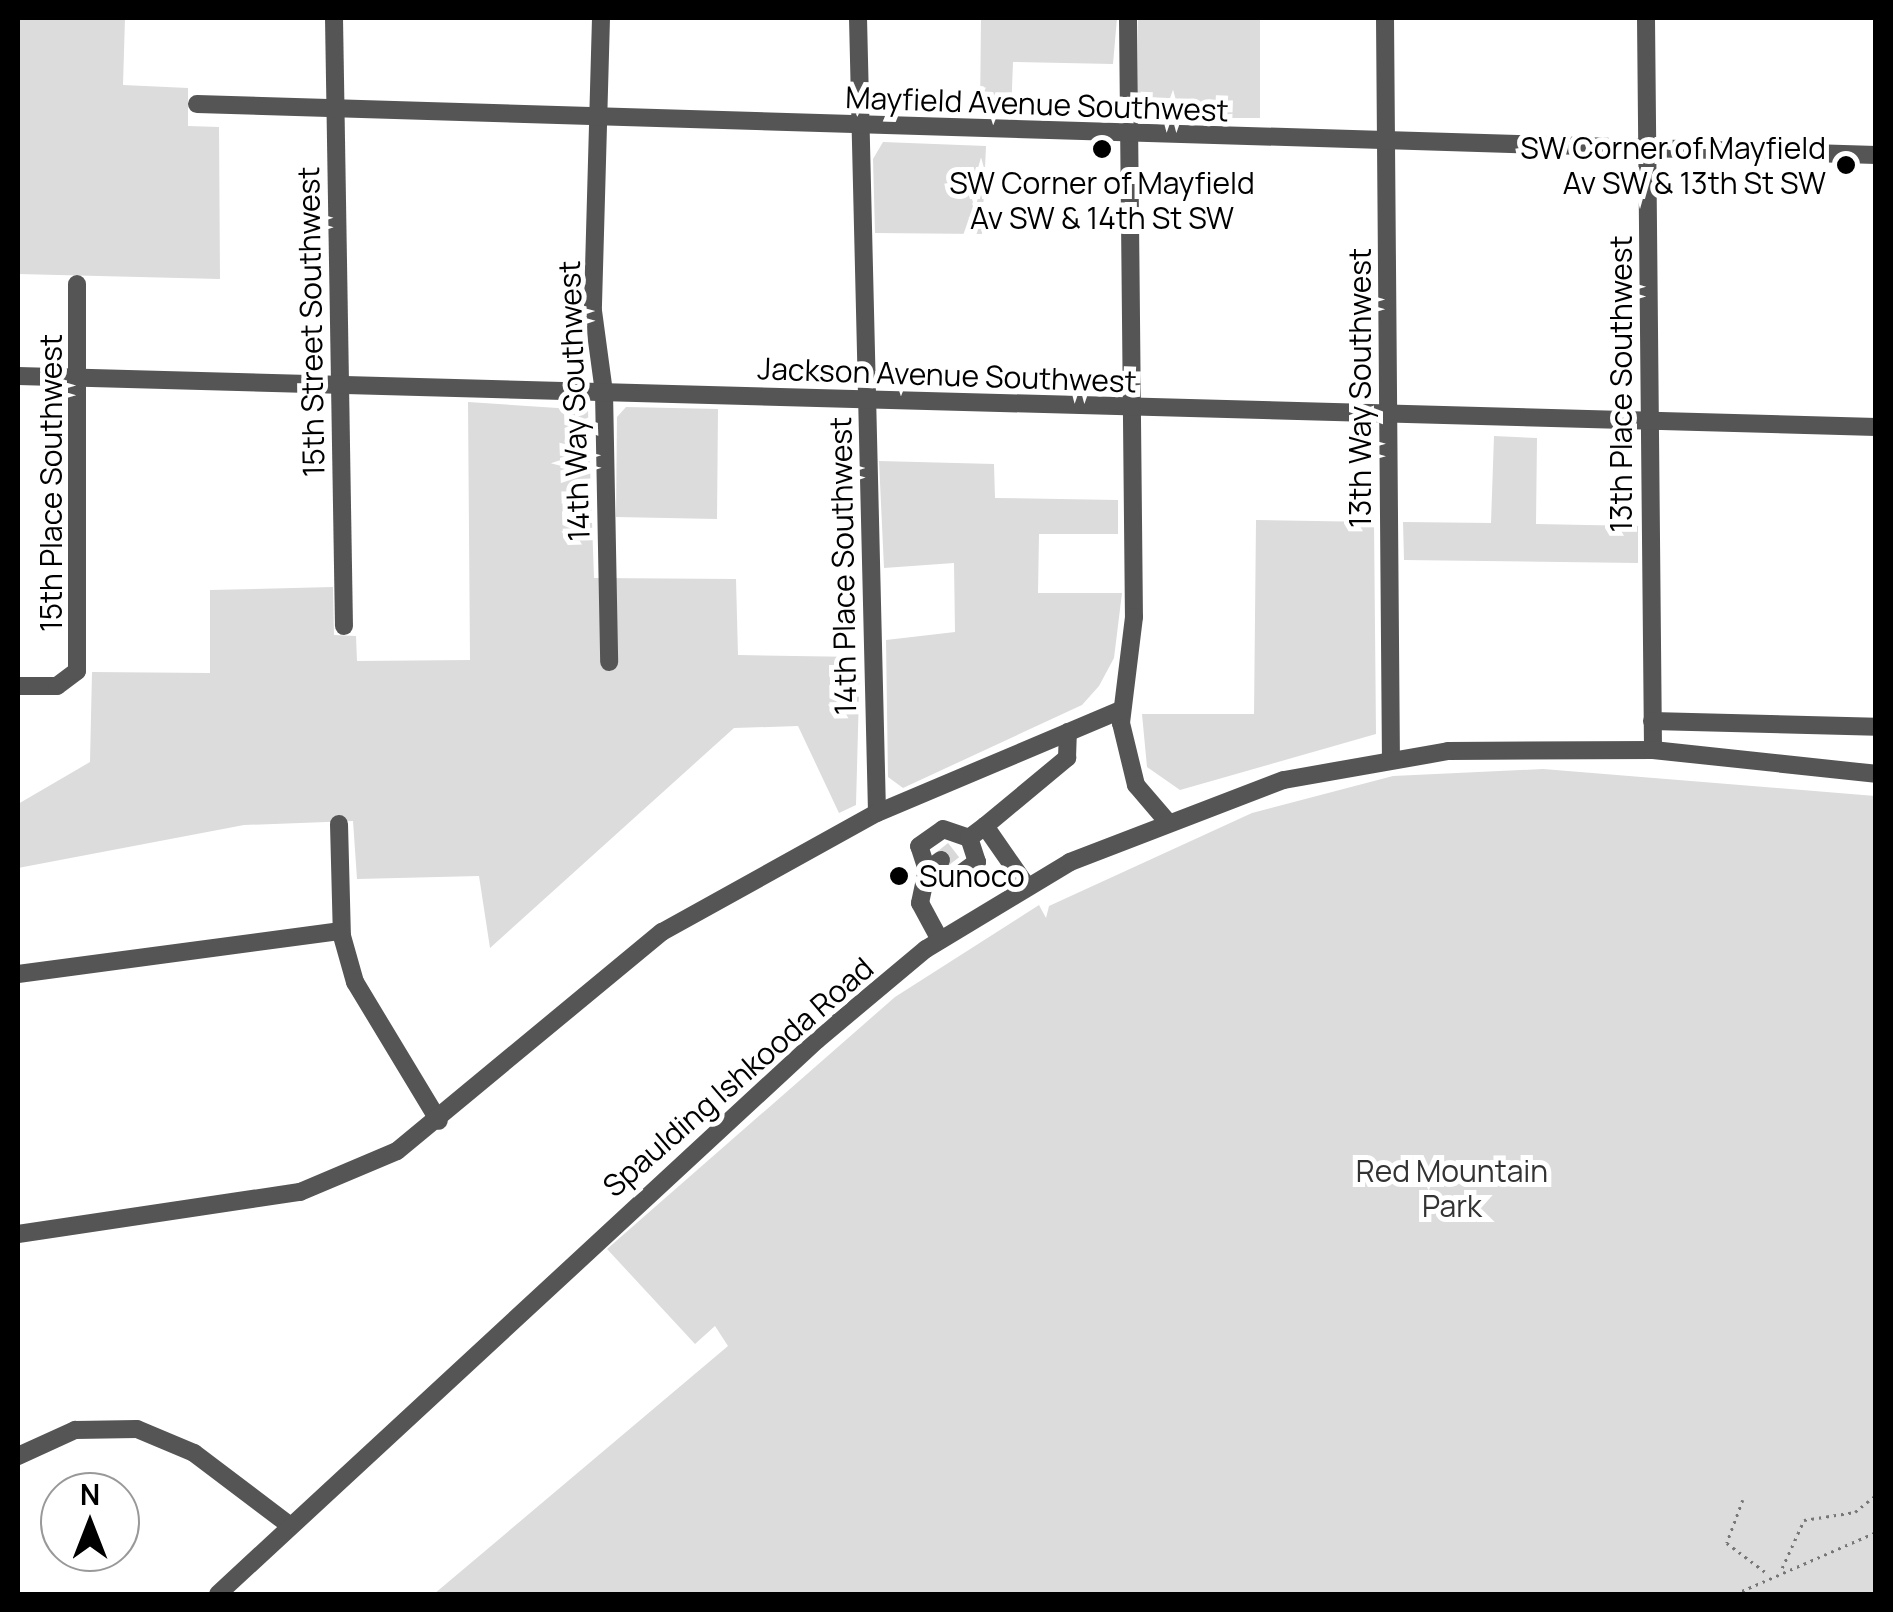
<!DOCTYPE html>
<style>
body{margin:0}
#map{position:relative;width:1893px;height:1612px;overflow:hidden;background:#fff;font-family:Manrope,sans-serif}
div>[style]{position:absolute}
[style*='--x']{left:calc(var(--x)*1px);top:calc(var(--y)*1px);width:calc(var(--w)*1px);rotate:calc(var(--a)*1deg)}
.green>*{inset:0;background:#dcdcdc;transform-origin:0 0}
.minor-tunnel>*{height:18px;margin-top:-9px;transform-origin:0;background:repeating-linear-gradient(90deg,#d9d9d9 0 18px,transparent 0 27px)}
.path>*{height:2.5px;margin-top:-1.25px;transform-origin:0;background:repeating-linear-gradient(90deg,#777 0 2.5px,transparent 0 7.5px)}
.minor>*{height:18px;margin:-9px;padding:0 9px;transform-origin:9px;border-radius:9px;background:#555}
.dots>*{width:28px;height:28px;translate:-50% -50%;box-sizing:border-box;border:5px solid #fff;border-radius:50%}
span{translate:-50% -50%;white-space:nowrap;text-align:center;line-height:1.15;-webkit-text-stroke:10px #fff;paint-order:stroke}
.street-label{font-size:30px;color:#000}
.poi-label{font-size:30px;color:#000}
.right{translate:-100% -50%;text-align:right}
.left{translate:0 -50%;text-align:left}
.park-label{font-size:30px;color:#333}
.frame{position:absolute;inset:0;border:20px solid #000;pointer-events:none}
.north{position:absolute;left:40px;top:1472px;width:100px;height:100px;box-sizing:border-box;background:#fff;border:2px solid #999;border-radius:50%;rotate:0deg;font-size:28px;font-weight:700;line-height:40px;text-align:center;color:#000}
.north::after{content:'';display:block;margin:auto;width:35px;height:45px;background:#000;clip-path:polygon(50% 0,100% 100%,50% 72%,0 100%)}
</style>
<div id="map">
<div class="green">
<div style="clip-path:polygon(18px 18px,125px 18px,123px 85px,188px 88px,188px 126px,219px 127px,220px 279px,18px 274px)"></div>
<div style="clip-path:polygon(981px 18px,1117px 18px,1113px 64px,1013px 62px,1011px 115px,980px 113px)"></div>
<div style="left:1138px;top:18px;width:122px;height:100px"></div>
<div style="clip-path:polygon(883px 142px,986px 146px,982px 234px,875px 233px,873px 159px)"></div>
<div style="clip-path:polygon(468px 402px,588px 410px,594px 578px,736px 579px,738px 655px,860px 657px,856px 805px,839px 813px,798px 726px,734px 728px,490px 948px,479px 876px,357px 879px,353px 821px,244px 825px,18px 868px,18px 804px,90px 762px,92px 672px,210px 673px,210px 590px,333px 587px,334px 635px,356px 636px,357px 661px,470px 660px)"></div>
<div style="clip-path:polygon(626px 407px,718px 409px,717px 519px,616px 517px,617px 417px)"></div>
<div style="clip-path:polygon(1494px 436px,1537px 438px,1536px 524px,1638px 526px,1638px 563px,1404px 560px,1403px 522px,1491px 523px)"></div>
<div style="clip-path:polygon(879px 461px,994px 464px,995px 498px,1118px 500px,1118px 534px,1039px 534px,1038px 593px,1122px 593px,1114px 658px,1099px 686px,1082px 705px,903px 788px,888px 777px,886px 640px,955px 632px,954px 563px,884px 568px)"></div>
<div style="clip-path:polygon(1256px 520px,1374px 522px,1376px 734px,1180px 790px,1147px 767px,1142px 714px,1254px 714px)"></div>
<div style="clip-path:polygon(1543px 769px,1875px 796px,1875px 1594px,434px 1594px,728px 1346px,715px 1326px,695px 1344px,607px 1249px,895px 997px,1039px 905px,1046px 918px,1049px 906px,1252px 813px,1393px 776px)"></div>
</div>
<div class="minor-tunnel">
<div style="--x:941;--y:860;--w:16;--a:-38"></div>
</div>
<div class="path">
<div style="--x:1743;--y:1500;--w:46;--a:110.4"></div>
<div style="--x:1727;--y:1543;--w:51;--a:37.1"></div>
<div style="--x:1782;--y:1568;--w:53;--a:-65.4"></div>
<div style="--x:1804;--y:1520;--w:52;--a:-8.9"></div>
<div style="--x:1855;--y:1512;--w:27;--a:-39"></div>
<div style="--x:1735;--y:1594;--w:154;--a:-23.7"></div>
</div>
<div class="minor">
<div style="--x:334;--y:18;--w:608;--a:89.06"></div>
<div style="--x:601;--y:18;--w:293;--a:91.6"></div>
<div style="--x:593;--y:311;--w:82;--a:82.3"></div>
<div style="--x:604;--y:392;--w:270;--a:88.9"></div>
<div style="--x:858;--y:18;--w:795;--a:88.63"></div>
<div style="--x:1128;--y:18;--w:599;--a:89.43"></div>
<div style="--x:1134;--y:617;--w:107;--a:97"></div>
<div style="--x:1121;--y:723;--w:64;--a:76.4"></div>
<div style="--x:1136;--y:785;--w:45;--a:49.5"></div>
<div style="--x:1385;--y:18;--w:741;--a:89.54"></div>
<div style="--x:1646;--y:18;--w:732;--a:89.45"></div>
<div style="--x:197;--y:104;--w:1680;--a:1.74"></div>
<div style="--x:18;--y:376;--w:1859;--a:1.57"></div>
<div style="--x:18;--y:686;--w:39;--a:0"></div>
<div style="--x:57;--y:686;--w:25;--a:-37"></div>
<div style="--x:77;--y:671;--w:387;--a:-90"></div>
<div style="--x:1652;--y:721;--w:224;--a:1.5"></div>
<div style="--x:339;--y:824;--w:112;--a:88.5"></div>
<div style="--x:342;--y:936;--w:48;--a:74.2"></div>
<div style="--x:355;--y:982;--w:162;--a:58.9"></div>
<div style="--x:985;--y:826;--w:107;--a:-39.7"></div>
<div style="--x:1067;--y:758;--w:26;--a:-88"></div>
<div style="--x:941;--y:860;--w:17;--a:144"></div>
<div style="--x:927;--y:870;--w:25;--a:-108"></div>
<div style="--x:919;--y:846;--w:29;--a:-35"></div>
<div style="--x:943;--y:829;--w:28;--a:19"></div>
<div style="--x:940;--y:940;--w:42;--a:-118.4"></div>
<div style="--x:920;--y:903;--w:34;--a:-78"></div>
<div style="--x:927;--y:870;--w:27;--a:22"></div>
<div style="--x:952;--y:880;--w:31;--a:-36"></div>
<div style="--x:977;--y:862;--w:25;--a:-108"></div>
<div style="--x:969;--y:838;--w:20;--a:-37"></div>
<div style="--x:985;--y:826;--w:72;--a:55.2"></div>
<div style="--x:18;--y:974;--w:326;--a:-7.6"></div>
<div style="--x:18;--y:1234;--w:285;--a:-8.5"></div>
<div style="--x:300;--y:1192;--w:105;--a:-22.9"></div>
<div style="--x:397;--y:1151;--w:344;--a:-39.6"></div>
<div style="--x:662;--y:932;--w:246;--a:-29"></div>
<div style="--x:877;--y:813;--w:265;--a:-22.9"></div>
<div style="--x:18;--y:1456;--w:63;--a:-24.5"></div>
<div style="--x:75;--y:1430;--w:62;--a:-0.9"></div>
<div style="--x:137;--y:1429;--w:62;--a:22.8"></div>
<div style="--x:194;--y:1453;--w:118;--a:37.1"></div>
<div style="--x:218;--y:1594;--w:816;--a:-42.76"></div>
<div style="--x:817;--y:1040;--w:142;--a:-39.9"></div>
<div style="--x:926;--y:949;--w:168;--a:-31.1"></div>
<div style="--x:1070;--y:862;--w:229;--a:-21"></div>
<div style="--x:1284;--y:780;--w:167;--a:-10"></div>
<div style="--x:1448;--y:751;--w:205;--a:-0.3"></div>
<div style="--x:1653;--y:750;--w:224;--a:6.1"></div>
</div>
<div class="dots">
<div style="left:1102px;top:149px;background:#000"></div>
<div style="left:1846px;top:165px;background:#000"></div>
<div style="left:899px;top:876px;background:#000"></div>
</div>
<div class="street-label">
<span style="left:1037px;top:104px;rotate:2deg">Mayfield Avenue Southwest</span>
<span style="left:311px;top:322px;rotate:-91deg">15th Street Southwest</span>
<span style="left:947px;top:375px;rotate:2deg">Jackson Avenue Southwest</span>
<span style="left:1621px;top:384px;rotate:-90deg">13th Place Southwest</span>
<span style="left:1360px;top:388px;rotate:-90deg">13th Way Southwest</span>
<span style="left:574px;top:401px;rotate:-92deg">14th Way Southwest</span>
<span style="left:51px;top:483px;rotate:-90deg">15th Place Southwest</span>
<span style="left:843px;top:566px;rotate:-91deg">14th Place Southwest</span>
<span style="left:738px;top:1077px;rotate:-41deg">Spaulding Ishkooda Road</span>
</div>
<div class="poi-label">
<span class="right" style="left:1826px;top:165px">SW Corner of Mayfield<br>Av SW &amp; 13th St SW</span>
<span style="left:1102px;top:200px">SW Corner of Mayfield<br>Av SW &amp; 14th St SW</span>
<span class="left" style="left:919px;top:876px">Sunoco</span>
</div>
<div class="park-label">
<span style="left:1452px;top:1188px">Red Mountain<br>Park</span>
</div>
<div class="frame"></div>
<div class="north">N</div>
</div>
